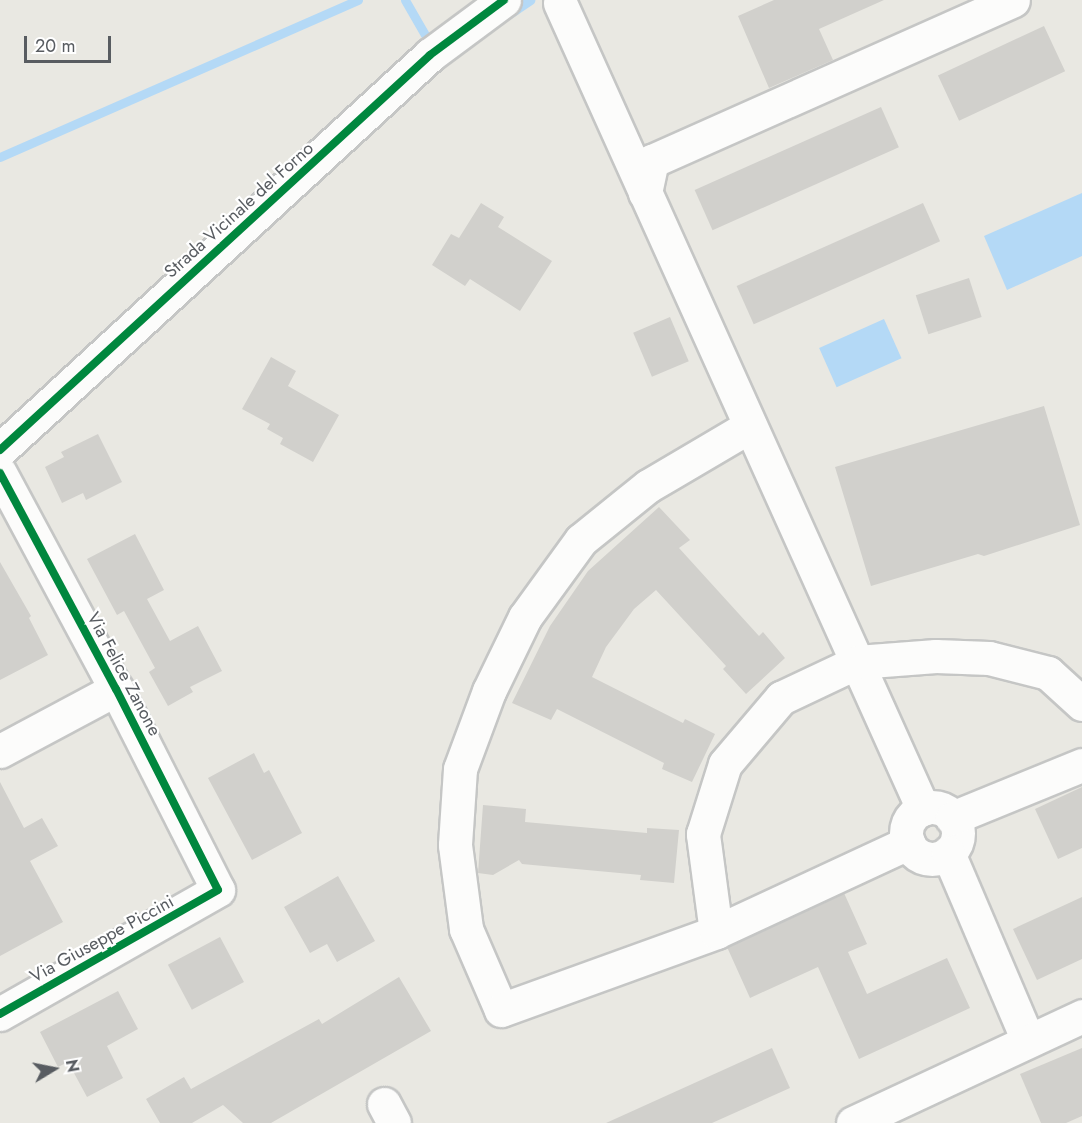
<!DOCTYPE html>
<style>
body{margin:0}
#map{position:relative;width:1082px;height:1123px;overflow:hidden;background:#e9e8e2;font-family:Jost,sans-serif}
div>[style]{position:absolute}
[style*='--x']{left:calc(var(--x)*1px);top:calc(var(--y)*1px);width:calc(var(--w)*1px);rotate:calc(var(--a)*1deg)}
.water>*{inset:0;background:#b4d9f6;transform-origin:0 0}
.stream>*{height:9px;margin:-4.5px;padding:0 4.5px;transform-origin:4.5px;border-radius:4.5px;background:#b4d9f6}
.building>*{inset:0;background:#d1d0cc;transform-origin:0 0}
.roads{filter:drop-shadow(2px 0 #c5c6c5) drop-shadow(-2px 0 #c5c6c5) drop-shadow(0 2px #c5c6c5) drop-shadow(0 -2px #c5c6c5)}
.minor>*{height:33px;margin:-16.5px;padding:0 16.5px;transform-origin:16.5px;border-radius:16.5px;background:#fcfcfb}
.minor>.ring{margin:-16.5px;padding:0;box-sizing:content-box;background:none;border:33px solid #fcfcfb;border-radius:50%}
.cycleway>*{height:8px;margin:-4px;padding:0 4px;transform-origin:4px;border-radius:4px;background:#00873e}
span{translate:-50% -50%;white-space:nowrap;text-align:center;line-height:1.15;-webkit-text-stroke:4.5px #fff;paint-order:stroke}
.street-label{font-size:18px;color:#585c61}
.north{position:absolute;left:24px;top:1039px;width:60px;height:60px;-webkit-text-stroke:4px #fff;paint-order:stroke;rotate:80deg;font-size:16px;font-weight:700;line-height:24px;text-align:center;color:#585c61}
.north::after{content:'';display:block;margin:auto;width:21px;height:27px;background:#585c61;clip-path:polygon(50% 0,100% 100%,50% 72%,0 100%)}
.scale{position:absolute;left:24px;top:36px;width:87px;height:27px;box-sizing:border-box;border:3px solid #585c61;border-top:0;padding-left:8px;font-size:18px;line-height:21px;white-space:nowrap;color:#585c61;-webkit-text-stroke:4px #fff;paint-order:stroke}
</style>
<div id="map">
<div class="water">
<div style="clip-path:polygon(1082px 193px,1082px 256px,1007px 290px,984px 236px)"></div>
<div style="left:884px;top:319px;width:43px;height:71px;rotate:66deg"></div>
</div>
<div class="stream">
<div style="--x:405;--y:0;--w:54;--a:60.1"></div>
<div style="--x:508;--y:15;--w:27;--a:-34"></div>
<div style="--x:0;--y:157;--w:391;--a:-23.7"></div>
</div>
<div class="building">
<div style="clip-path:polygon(774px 0,884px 0,819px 29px,833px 60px,769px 88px,738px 16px)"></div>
<div style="left:1044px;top:26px;width:50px;height:117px;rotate:65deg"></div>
<div style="left:881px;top:107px;width:44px;height:204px;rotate:66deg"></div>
<div style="clip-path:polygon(481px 203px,504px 217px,498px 227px,552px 261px,520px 311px,470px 279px,465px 286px,432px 265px,451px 234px,459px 238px)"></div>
<div style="left:923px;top:203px;width:42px;height:204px;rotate:66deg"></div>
<div style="left:969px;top:278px;width:41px;height:56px;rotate:72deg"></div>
<div style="left:670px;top:317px;width:48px;height:40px;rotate:67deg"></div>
<div style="clip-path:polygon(271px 357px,296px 371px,288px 386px,339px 415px,313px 462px,280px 444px,283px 438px,267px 429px,270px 424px,242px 409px)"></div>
<div style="clip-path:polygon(1044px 406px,1080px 525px,984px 556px,978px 554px,871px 586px,835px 467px)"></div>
<div style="clip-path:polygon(98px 434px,122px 482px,86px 500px,83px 493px,62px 503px,45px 467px,64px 457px,61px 452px)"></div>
<div style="clip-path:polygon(659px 507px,690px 540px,679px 548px,759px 636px,763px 632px,785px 658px,746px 694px,723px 669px,726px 666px,656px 590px,634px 609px,606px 647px,592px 677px,683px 723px,685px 719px,715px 734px,692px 782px,662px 769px,664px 763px,557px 709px,551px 720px,512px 703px,550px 626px,588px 571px)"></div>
<div style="clip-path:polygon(135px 534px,164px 590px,147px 599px,170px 641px,198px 626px,222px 671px,190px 687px,193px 692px,168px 706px,149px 672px,155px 668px,124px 611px,117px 615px,87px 559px)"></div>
<div style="clip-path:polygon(0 562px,31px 616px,29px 618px,48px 655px,0 680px)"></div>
<div style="clip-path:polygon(254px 753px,264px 773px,269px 770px,302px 833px,252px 860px,208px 778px)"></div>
<div style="clip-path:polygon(0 782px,24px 828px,42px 818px,58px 846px,30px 861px,63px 922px,0 956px)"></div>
<div style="clip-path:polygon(1082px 787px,1082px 848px,1058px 859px,1035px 809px)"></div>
<div style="clip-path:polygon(483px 805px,526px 809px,525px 822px,647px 833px,647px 828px,679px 830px,674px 883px,640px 880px,641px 875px,522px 864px,519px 860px,493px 875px,478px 873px)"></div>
<div style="clip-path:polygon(338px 876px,375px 941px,337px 962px,327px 944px,310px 953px,284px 907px)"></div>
<div style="clip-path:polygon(844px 893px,867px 944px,848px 952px,867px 994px,947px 958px,970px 1008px,859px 1059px,818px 967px,750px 998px,727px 947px)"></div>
<div style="clip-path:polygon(1082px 897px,1082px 959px,1037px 980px,1013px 929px)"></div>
<div style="left:220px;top:937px;width:51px;height:59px;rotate:62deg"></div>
<div style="clip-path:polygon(399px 977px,431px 1031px,271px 1123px,243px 1123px,223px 1105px,192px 1123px,160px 1123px,146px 1099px,184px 1077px,191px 1089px,319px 1019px,322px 1024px)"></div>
<div style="clip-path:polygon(118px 991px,138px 1029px,107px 1046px,123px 1078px,87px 1097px,68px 1062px,58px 1067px,40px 1032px)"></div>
<div style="clip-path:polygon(772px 1048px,790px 1088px,712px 1123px,606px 1123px)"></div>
<div style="clip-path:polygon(1082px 1048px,1082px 1116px,1066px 1123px,1041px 1123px,1020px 1074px)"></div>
</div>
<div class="roads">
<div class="minor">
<div style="--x:560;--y:3;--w:884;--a:65.75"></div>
<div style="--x:645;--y:193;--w:33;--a:-78"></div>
<div style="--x:652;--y:161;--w:395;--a:-24"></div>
<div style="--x:750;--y:426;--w:118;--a:149.5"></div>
<div style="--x:648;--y:486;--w:86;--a:141.1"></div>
<div style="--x:581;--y:540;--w:95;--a:126"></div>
<div style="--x:525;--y:617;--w:82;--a:115.9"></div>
<div style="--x:489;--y:691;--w:83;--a:110.4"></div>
<div style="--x:460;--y:769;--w:76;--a:93.8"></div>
<div style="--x:455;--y:845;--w:85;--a:82.5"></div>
<div style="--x:466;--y:929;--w:88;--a:66.6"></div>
<div style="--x:501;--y:1010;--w:229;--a:-19.9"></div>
<div style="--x:716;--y:932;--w:212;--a:-24.9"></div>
<div style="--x:0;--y:450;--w:584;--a:-42.57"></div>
<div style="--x:430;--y:55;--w:92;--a:-36.6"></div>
<div style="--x:0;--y:473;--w:245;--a:61.8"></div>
<div style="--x:116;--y:689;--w:225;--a:63.1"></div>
<div style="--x:218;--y:890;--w:251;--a:150.4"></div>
<div style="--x:0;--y:751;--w:132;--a:-28.1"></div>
<div class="ring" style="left:906px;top:807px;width:19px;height:19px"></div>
<div style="--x:952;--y:818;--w:140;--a:-22.2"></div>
<div style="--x:948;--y:853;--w:204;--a:66.9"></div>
<div style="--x:716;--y:932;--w:99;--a:-97.6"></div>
<div style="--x:703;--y:834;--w:73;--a:-72.6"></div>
<div style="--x:725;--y:764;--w:87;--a:-49.7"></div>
<div style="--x:781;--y:698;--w:84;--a:-25.3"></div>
<div style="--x:857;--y:662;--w:79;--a:-4.3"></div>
<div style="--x:936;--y:656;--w:53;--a:2.2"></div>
<div style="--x:989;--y:658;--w:61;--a:14.3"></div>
<div style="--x:1048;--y:673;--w:46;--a:42.4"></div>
<div style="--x:384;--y:1104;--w:21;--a:62"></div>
<div style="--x:853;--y:1123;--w:253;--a:-25"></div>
</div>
</div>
<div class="cycleway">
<div style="--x:0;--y:450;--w:584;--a:-42.57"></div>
<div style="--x:430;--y:55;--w:92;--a:-36.6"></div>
<div style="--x:0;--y:473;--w:245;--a:61.8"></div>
<div style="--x:116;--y:689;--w:225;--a:63.1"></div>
<div style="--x:218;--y:890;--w:251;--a:150.4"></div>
</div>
<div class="street-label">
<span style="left:239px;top:210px;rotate:-42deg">Strada Vicinale del Forno</span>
<span style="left:124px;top:674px;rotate:62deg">Via Felice Zanone</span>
<span style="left:102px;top:939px;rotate:-29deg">Via Giuseppe Piccini</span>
</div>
<div class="north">N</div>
<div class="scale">20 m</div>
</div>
